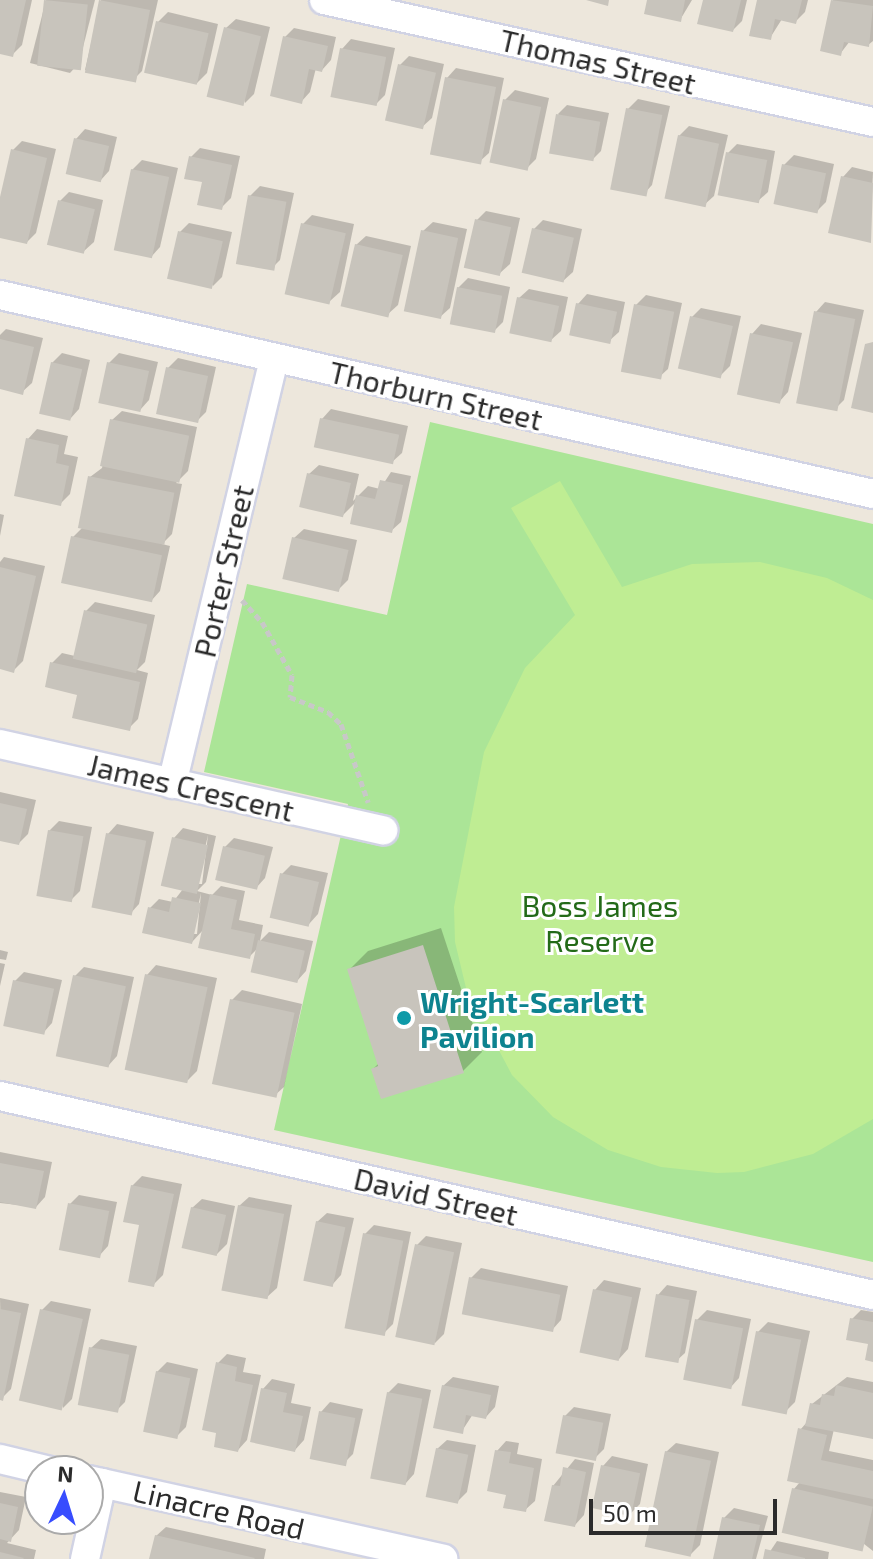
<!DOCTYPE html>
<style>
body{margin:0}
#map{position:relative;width:873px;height:1559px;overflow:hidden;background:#ede7dc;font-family:"Exo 2",sans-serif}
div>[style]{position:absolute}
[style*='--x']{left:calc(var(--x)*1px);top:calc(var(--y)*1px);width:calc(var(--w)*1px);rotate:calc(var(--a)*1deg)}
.green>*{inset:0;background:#abe597}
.pitch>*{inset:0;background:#bfed93}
.shadow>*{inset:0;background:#0003}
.building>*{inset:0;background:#c8c4bc;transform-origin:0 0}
.path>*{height:5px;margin-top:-2.5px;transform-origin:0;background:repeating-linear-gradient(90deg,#c8c8c8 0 6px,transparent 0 10px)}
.roads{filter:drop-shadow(2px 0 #d1d3e4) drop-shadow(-2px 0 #d1d3e4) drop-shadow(0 2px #d1d3e4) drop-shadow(0 -2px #d1d3e4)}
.street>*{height:28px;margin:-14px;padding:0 14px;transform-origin:14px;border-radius:14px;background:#fff}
.dots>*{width:22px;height:22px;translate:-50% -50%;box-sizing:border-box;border:4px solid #fff;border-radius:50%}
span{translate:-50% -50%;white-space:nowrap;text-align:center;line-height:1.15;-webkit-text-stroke:6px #fff;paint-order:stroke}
.street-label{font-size:30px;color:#2b2b2b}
.park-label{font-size:30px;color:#236a18}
.culture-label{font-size:30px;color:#0d838f;font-weight:700}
.left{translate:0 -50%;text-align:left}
.north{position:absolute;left:24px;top:1455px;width:80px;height:80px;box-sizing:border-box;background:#fff;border:2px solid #aaa;border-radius:50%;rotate:4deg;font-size:22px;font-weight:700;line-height:32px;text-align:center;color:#2b2b2b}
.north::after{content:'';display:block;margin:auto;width:28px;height:36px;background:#384dfe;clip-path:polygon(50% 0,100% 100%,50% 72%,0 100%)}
.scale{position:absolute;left:589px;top:1499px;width:188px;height:36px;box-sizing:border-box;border:4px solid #2b2b2b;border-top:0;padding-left:10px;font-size:24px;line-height:28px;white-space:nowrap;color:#2b2b2b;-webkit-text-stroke:6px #fff;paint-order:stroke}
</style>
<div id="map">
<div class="green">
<div style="clip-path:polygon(430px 422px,873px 524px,873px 1262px,274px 1130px,348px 804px,204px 772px,247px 584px,387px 615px)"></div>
</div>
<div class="pitch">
<div style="clip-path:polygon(560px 481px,622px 587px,692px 564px,760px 562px,827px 578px,873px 600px,873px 1119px,813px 1154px,744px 1172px,717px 1173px,661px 1167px,608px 1150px,553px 1117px,512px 1075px,466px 988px,455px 942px,454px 907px,484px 752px,525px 668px,575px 615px,511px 508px)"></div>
</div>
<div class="shadow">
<div style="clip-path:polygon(0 0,32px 0,22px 45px,13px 54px,0 52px)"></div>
<div style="clip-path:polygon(46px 0,95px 0,79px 63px,70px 73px,30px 63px)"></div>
<div style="clip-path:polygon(101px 0,158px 0,142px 71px,132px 81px,85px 70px)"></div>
<div style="clip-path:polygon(649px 0,692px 0,680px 20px)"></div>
<div style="clip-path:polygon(705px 0,747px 0,742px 21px,733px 30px)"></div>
<div style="clip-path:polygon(759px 0,808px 0,805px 12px,795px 22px,782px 19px,770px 38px)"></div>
<div style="clip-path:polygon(833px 0,873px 0,873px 41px,868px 45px,850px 41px,840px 54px,822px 50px)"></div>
<div style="clip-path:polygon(168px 12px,218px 24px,207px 73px,197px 83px,158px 22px)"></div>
<div style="clip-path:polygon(236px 19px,270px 27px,254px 94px,245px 103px,226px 28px)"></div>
<div style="clip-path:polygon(294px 28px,336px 37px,331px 60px,322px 70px,316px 68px,310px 92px,301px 102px,285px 37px)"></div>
<div style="clip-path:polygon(351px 39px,395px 48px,385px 95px,375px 105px,342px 49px)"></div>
<div style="clip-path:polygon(409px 56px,444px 64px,432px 118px,422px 127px,400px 65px)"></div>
<div style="clip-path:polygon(456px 68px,504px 78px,489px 153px,479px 162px,447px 78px)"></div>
<div style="clip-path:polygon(515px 90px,549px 98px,536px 159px,527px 168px,505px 100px)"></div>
<div style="clip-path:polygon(638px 99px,670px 106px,652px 185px,643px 195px,628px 109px)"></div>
<div style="clip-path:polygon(567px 105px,609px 113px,601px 151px,592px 160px,558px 114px)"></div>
<div style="clip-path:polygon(689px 126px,728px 135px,714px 196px,704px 205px,679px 136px)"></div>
<div style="clip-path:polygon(85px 129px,117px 137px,109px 171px,100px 181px,76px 139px)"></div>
<div style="clip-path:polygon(22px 141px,56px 149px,36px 233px,27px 242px,0 236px,0 206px,13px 150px)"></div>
<div style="clip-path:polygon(737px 144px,775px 151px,768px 192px,758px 201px,728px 153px)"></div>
<div style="clip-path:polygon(200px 148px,240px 156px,231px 198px,221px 208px,191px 157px)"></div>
<div style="clip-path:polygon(794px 155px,834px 164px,826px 202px,817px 211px,784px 165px)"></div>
<div style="clip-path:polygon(142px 160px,178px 168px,160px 247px,151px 257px,132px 170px)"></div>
<div style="clip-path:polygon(852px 167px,873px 172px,870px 241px,843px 177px)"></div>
<div style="clip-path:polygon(260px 186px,294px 193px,280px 260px,271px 269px,250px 196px)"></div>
<div style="clip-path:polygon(69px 192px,103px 200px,94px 242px,84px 251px,60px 201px)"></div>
<div style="clip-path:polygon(486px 211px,520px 218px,510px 264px,500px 273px,477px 220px)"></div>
<div style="clip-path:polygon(312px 215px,354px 224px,340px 292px,330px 301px,303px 224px)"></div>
<div style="clip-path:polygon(543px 220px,582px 229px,573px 272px,563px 281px,534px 229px)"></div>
<div style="clip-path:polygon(433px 222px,467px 229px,450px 308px,440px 317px,423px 231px)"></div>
<div style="clip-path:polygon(189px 223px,232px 232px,222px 277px,213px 286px,180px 232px)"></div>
<div style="clip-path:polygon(366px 236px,411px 246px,398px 305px,388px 314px,356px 245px)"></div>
<div style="clip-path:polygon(468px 278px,510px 287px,503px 322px,494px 331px,458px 288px)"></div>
<div style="clip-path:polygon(529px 289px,568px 297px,561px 331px,551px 340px,519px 298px)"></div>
<div style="clip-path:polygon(587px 294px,625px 302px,619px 332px,609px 341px,578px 304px)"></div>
<div style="clip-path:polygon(646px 295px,682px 303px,668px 369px,658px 378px,636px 305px)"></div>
<div style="clip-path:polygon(825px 302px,864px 310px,844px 400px,834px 410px,816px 312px)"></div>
<div style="clip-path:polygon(701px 308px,741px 316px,730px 366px,720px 376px,692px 317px)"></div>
<div style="clip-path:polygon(761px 324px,802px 333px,788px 392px,779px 402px,752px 334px)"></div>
<div style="clip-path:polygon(6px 329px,43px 338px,32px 383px,22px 392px,0 387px,0 335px)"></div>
<div style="clip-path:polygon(62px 353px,90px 360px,79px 409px,70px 419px,52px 363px)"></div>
<div style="clip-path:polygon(119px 353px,158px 362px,149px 400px,140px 410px,109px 363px)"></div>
<div style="clip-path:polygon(178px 358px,216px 367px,206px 412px,197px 421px,168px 368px)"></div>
<div style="clip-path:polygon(331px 409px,408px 426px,402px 453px,392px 462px,322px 419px)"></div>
<div style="clip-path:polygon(122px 411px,197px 427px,188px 471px,176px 483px,182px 484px,172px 534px,162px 544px,170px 546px,160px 591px,151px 601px,73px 537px,83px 527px,90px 477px,102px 468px,112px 420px)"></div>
<div style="clip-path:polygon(37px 429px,68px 436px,64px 454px,78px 457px,70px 494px,60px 504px,28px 439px)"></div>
<div style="clip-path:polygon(319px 465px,359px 474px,353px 501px,368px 486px,380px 489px,391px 472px,411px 476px,401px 522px,391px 531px,357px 501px,343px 515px,309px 474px)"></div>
<div style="clip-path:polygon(0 514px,4px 515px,0 536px)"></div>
<div style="clip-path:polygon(304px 529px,357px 540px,348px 580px,339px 589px,294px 538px)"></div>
<div style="clip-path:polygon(4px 557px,45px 566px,23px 661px,14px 670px,0 667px,0 562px)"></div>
<div style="clip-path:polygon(95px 602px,155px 615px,145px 662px,137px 670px,148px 673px,138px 719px,129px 728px,79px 693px,52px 663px,62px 653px,75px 656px,86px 611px)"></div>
<div style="clip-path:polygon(0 792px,36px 800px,28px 834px,19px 843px,0 839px)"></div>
<div style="clip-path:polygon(59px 821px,92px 827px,80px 891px,70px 901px,49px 831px)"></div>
<div style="clip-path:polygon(117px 824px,154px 832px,139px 904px,130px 914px,108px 834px)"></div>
<div style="clip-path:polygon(evenodd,183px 828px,216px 836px,206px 882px,197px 891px,212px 895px,221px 886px,245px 891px,239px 920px,263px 925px,260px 941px,269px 932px,313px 941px,306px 971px,297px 981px,258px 948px,249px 957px,204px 929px,192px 942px,150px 908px,159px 899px,173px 902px,183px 889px,174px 838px,183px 828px,208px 835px,202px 884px,197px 884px,208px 835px,183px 828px,201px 893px,197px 934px,192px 934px,201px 893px)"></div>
<div style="clip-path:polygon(234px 838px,273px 847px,265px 878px,256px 888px,225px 847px)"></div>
<div style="clip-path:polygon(291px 865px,328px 873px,318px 914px,309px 924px,282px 874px)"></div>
<div style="clip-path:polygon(441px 928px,482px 1052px,463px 1071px,373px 1069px,379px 1063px,349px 970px,368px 951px)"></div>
<div style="clip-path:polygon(0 950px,8px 952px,6px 960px,0 959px)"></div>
<div style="clip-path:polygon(0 963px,5px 964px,0 986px)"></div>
<div style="clip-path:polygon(156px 965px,217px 978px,197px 1071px,188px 1080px,147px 975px)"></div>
<div style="clip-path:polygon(84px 967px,134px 977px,117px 1056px,108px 1066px,75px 976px)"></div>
<div style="clip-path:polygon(24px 972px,62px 980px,52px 1023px,43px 1033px,15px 981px)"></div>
<div style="clip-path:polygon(242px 990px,302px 1004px,284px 1087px,274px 1096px,232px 1000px)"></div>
<div style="clip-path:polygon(0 1152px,52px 1162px,45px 1197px,36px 1207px,0 1203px)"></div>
<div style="clip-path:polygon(142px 1176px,182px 1184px,163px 1275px,153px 1285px,132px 1186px)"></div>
<div style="clip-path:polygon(79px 1195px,117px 1202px,108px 1246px,99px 1256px,70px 1204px)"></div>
<div style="clip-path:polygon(249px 1197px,292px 1205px,277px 1288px,267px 1297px,239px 1206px)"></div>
<div style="clip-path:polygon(202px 1199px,235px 1206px,227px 1244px,217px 1254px,192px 1208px)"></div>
<div style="clip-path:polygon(327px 1213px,354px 1218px,341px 1275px,332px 1285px,317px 1222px)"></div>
<div style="clip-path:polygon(374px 1225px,411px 1232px,393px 1324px,383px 1334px,365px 1234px)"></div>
<div style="clip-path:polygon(426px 1236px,462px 1243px,444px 1334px,435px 1343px,417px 1245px)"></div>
<div style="clip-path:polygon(481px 1268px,568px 1286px,561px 1320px,552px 1330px,471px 1278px)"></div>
<div style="clip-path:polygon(604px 1280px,641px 1288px,628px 1349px,619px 1359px,595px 1290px)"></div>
<div style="clip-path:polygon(667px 1285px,697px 1291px,685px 1353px,675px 1362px,658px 1295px)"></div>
<div style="clip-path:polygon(0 1298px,29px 1304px,11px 1389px,2px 1398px)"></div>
<div style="clip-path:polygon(51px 1301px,91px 1309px,72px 1399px,63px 1408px,42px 1310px)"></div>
<div style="clip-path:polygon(707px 1310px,751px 1319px,739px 1378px,730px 1388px,697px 1320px)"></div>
<div style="clip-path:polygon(861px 1310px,873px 1312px,873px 1360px,871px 1342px,852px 1319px)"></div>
<div style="clip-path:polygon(768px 1322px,810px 1331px,795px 1402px,785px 1412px,758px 1332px)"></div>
<div style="clip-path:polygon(101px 1339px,137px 1346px,125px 1402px,116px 1411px,91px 1348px)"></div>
<div style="clip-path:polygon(227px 1354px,246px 1358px,243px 1372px,261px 1375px,247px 1440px,238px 1450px,218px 1363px)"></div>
<div style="clip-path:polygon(167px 1362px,198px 1369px,186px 1427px,176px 1437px,157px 1372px)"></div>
<div style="clip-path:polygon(453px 1377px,499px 1386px,495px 1407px,486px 1417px,473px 1414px,462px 1431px,443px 1386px)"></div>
<div style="clip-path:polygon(847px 1377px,873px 1382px,873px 1437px,834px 1429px,829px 1451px,873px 1460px,873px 1551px,794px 1489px,800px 1482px,800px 1430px,808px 1421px,812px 1404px)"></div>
<div style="clip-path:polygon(272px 1379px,295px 1384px,291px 1403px,311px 1407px,304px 1440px,295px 1450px,263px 1389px)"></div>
<div style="clip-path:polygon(398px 1383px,431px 1390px,414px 1474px,405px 1484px,388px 1393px)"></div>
<div style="clip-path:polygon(330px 1402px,363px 1409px,353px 1454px,344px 1463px,321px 1412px)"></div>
<div style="clip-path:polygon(574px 1407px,611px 1414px,604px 1449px,594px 1459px,565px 1416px)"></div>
<div style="clip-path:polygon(447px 1440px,476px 1445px,467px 1492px,458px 1501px,437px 1449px)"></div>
<div style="clip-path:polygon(506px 1441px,519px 1443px,517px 1454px,542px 1459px,535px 1501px,525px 1510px,497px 1451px)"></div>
<div style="clip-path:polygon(676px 1443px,719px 1452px,700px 1545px,690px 1555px,666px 1452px)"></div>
<div style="clip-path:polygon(612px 1456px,648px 1464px,640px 1504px,630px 1514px,603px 1466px)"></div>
<div style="clip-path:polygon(575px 1459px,594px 1463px,584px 1515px,575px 1525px,553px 1486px)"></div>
<div style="clip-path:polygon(0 1492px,26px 1497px,19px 1530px,7px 1543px,36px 1550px,34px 1559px,0 1559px)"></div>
<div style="clip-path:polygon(734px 1508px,768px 1516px,756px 1559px,721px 1559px,724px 1518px)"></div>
<div style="clip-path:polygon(166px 1527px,266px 1549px,264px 1559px,151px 1559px,156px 1536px)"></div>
<div style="clip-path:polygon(777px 1541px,829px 1552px,828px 1559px,765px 1559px)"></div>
</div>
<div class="building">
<div style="clip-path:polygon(0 0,26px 0,13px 57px,0 54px)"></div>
<div style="left:44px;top:0;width:44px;height:66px;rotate:6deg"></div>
<div style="left:99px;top:0;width:52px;height:74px;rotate:11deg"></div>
<div style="clip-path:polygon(586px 0,609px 0,608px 6px)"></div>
<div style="clip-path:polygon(647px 0,685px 0,681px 22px,644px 14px)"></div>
<div style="clip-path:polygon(703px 0,741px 0,733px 32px,697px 24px)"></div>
<div style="clip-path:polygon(757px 0,802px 0,796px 24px,775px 19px,771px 40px,749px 36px)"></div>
<div style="clip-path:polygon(831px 0,873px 6px,869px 47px,844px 42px,841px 56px,820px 51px)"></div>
<div style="left:156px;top:21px;width:54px;height:53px;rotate:13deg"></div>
<div style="left:224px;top:27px;width:38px;height:72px;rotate:14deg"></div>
<div style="clip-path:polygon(283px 36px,328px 46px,322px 72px,309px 69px,302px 104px,270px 96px)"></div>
<div style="left:340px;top:48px;width:47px;height:50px;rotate:11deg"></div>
<div style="left:398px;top:64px;width:39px;height:58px;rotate:13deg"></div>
<div style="left:445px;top:77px;width:52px;height:79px;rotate:11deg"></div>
<div style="left:503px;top:99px;width:39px;height:65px;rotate:12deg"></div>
<div style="left:626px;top:108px;width:37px;height:83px;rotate:11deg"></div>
<div style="left:556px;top:114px;width:45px;height:40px;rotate:10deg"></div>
<div style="left:678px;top:135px;width:42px;height:65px;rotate:12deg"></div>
<div style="left:74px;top:138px;width:36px;height:37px;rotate:13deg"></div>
<div style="clip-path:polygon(11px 149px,47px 158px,27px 244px,0 238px,0 197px)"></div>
<div style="left:726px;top:152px;width:42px;height:44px;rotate:11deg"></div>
<div style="clip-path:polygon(189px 156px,232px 165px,222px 210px,197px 205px,202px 182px,184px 179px)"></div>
<div style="left:782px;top:164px;width:45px;height:41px;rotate:12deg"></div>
<div style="left:131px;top:169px;width:39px;height:83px;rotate:12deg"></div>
<div style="clip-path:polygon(841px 176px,873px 183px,871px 243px,828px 233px)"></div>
<div style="left:248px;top:195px;width:39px;height:70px;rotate:10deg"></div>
<div style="left:58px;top:200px;width:38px;height:46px;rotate:14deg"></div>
<div style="left:475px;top:219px;width:37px;height:50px;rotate:13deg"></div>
<div style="left:301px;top:223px;width:46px;height:73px;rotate:13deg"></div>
<div style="left:532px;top:228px;width:43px;height:46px;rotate:13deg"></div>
<div style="left:421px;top:230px;width:38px;height:83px;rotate:12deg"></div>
<div style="left:178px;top:231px;width:46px;height:49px;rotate:13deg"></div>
<div style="left:355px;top:244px;width:49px;height:64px;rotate:13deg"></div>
<div style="left:457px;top:287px;width:46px;height:38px;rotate:11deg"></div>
<div style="left:517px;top:297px;width:43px;height:37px;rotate:12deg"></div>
<div style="left:576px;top:303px;width:42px;height:33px;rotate:12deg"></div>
<div style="left:634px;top:304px;width:41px;height:69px;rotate:11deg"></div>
<div style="left:814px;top:311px;width:42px;height:94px;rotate:11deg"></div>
<div style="left:690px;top:316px;width:44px;height:54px;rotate:13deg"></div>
<div style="left:750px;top:333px;width:44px;height:63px;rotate:12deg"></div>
<div style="clip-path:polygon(0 339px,34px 347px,23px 395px,0 389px)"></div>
<div style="clip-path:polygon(873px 342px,873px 413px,851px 408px,865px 344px)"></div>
<div style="left:51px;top:362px;width:32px;height:53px;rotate:13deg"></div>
<div style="left:107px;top:362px;width:43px;height:42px;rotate:12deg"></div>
<div style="left:166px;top:367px;width:43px;height:48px;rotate:12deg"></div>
<div style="left:320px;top:418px;width:81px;height:30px;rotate:12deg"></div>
<div style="left:110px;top:419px;width:81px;height:48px;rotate:12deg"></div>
<div style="clip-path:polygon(26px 438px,59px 445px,56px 463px,69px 466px,61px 506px,14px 496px)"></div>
<div style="left:307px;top:473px;width:45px;height:35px;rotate:13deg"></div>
<div style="left:88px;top:476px;width:88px;height:53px;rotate:11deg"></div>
<div style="clip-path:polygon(380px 480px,403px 485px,392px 533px,350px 524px,356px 495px,375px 499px)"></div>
<div style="left:71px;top:536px;width:93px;height:48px;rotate:12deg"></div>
<div style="left:292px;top:537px;width:58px;height:43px;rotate:13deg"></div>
<div style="clip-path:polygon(0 567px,36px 576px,14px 673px,0 669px)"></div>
<div style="left:84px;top:610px;width:65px;height:50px;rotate:13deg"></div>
<div style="clip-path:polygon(50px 662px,140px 682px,130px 731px,72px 718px,77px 695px,45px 687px)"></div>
<div style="clip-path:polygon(0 803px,27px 809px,19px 845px,0 841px)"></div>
<div style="left:48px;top:830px;width:36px;height:67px;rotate:10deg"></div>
<div style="left:106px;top:833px;width:41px;height:76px;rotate:11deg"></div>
<div style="left:172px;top:837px;width:37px;height:50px;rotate:13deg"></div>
<div style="left:223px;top:846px;width:43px;height:35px;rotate:13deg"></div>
<div style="left:280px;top:873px;width:40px;height:46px;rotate:13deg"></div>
<div style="clip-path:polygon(210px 894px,237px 900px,231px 929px,255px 934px,250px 959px,198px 948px)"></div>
<div style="clip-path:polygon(172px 897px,201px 903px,192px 944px,142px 933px,148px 907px,169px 912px)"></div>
<div style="left:258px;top:940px;width:48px;height:33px;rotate:13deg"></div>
<div style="clip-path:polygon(423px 945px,464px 1073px,381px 1099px,371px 1069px,378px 1066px,347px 969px)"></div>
<div style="left:145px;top:974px;width:64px;height:98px;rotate:12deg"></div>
<div style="left:73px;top:975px;width:54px;height:83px;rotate:12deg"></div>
<div style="left:13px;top:980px;width:42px;height:47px;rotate:12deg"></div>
<div style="left:230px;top:999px;width:66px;height:87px;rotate:12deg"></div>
<div style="clip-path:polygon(0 1163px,44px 1171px,36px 1209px,0 1202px)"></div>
<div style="clip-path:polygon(131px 1185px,174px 1194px,154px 1287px,128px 1282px,139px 1225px,123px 1222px)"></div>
<div style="left:68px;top:1203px;width:42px;height:48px;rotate:11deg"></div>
<div style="left:238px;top:1205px;width:47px;height:87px;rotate:11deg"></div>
<div style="left:191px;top:1207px;width:36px;height:42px;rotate:13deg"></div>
<div style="left:316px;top:1221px;width:30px;height:61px;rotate:12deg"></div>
<div style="left:363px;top:1233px;width:41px;height:97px;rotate:11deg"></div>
<div style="left:415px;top:1244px;width:40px;height:95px;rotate:12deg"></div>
<div style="left:469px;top:1277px;width:93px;height:38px;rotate:11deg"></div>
<div style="left:593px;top:1289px;width:40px;height:65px;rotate:12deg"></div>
<div style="left:656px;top:1294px;width:34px;height:64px;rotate:10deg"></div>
<div style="clip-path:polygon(0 1309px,21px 1313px,3px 1401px,0 1400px)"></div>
<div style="left:40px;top:1309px;width:44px;height:94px;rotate:13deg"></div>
<div style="clip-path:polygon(850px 1318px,873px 1322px,873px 1362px,865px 1360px,868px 1344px,846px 1340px)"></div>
<div style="left:695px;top:1319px;width:49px;height:62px;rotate:11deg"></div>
<div style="left:756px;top:1331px;width:46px;height:76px;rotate:11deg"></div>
<div style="left:89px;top:1347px;width:41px;height:59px;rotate:11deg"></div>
<div style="clip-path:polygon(216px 1362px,237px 1367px,235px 1381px,253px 1385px,238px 1452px,214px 1447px,216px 1433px,202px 1430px)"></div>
<div style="left:156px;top:1371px;width:35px;height:62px;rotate:12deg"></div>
<div style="clip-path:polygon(442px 1385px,491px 1395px,486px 1419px,466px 1415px,463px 1434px,433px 1428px)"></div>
<div style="clip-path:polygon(836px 1385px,873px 1393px,873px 1439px,805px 1426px,810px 1403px,820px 1405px,822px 1394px,834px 1396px)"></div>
<div style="clip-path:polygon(261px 1388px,287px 1393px,283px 1412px,303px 1416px,295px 1452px,250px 1442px)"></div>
<div style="left:387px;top:1392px;width:36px;height:88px;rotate:11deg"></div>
<div style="left:319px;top:1411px;width:37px;height:49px;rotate:11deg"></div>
<div style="left:563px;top:1415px;width:41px;height:39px;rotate:11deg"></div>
<div style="clip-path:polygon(798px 1428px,827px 1435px,821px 1460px,873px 1471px,873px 1499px,787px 1481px)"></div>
<div style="left:436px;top:1448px;width:33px;height:50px;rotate:12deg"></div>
<div style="clip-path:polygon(495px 1450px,511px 1452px,509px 1463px,534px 1468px,526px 1512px,503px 1508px,506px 1495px,487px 1491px)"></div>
<div style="left:665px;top:1451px;width:47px;height:98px;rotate:12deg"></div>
<div style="left:601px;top:1465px;width:40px;height:44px;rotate:12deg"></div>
<div style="clip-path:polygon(563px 1467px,586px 1472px,575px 1527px,544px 1521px,552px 1485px,560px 1486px)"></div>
<div style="left:792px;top:1488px;width:83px;height:46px;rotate:13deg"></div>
<div style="clip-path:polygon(0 1503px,18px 1507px,11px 1542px,0 1539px)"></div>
<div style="clip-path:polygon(722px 1517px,760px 1525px,752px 1559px,713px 1559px)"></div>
<div style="clip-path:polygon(155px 1535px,255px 1558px,254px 1559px,149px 1559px)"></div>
<div style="clip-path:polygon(765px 1549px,805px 1558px,805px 1559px,763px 1559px)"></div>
<div style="clip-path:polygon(0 1552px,24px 1558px,23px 1559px,0 1559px)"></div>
</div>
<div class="path">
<div style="--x:242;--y:600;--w:30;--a:48"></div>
<div style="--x:262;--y:622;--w:61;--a:60.5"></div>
<div style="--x:292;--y:675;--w:22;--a:95"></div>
<div style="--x:290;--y:697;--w:41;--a:21.5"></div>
<div style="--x:328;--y:712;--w:18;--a:43"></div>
<div style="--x:341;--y:724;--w:83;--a:70.9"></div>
</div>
<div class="roads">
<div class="street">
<div style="--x:324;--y:0;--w:562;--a:12.53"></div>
<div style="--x:0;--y:295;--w:895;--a:12.84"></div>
<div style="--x:0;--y:744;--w:393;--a:12.7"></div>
<div style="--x:172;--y:784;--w:438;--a:-76.5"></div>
<div style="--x:0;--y:1096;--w:895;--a:12.84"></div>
<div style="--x:0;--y:1459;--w:51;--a:13.5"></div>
<div style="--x:88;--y:1480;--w:364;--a:12.5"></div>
<div style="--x:85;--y:1559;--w:78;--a:-77.4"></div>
</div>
</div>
<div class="dots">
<div style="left:404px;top:1018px;background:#0f9aa8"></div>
</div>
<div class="street-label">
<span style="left:598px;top:61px;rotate:13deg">Thomas Street</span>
<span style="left:436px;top:395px;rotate:13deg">Thorburn Street</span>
<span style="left:223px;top:571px;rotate:-77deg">Porter Street</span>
<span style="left:191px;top:787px;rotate:13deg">James Crescent</span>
<span style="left:436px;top:1196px;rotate:13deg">David Street</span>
<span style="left:219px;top:1509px;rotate:13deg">Linacre Road</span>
</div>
<div class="park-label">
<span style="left:600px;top:922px">Boss James<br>Reserve</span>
</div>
<div class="culture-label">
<span class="left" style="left:420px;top:1018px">Wright-Scarlett<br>Pavilion</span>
</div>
<div class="north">N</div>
<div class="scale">50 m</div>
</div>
